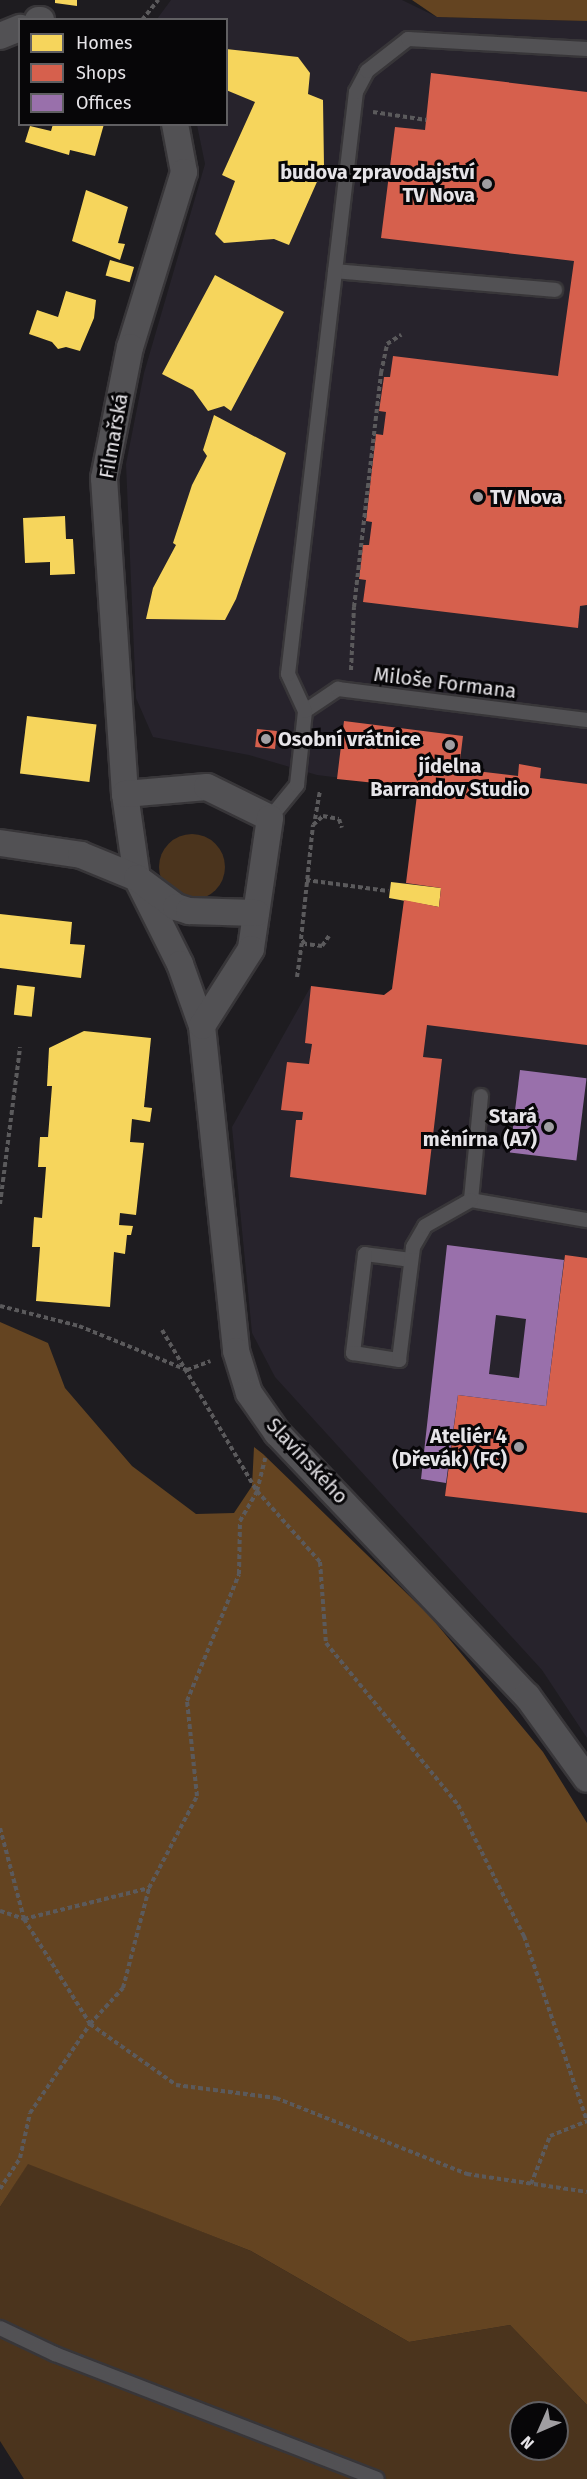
<!DOCTYPE html>
<meta charset="utf-8">
<style>
body{margin:0}
#map{position:relative;width:587px;height:2479px;overflow:hidden;background:#1e1c20;font-family:"Fira Sans",sans-serif}
div>[style]{position:absolute}
[style*='--x']{left:calc(var(--x)*1px);top:calc(var(--y)*1px);width:calc(var(--w)*1px);rotate:calc(var(--a)*1deg)}
.built>*{inset:0;background:#27232c}
.green>*{inset:0;background:#4b341d}
.round{border-radius:50%}
.forest>*{inset:0;background:#644421}
.homes>*{inset:0;background:#f6d55c;transform-origin:0 0}
.shops>*{inset:0;background:#d6604d;transform-origin:0 0}
.offices>*{inset:0;background:#9970ab;transform-origin:0 0}
.path>*{height:4px;margin-top:-2px;transform-origin:0;background:repeating-linear-gradient(90deg,#5b5a5c 0 4.5px,transparent 0 7.5px)}
.roads{filter:drop-shadow(2px 0 #383639) drop-shadow(-2px 0 #383639) drop-shadow(0 2px #383639) drop-shadow(0 -2px #383639)}
.service>*{height:14px;margin:-7px;padding:0 7px;transform-origin:7px;border-radius:7px;background:#525154}
.minor>*{height:26px;margin:-13px;padding:0 13px;transform-origin:13px;border-radius:13px;background:#525154}
.dots>*{width:16px;height:16px;translate:-50% -50%;box-sizing:border-box;border:3px solid #070608;border-radius:50%}
span{translate:-50% -50%;white-space:nowrap;text-align:center;line-height:1.15;-webkit-text-stroke:6px #070608;paint-order:stroke}
.poi-label{font-size:20px;color:#e6e4e8;font-weight:700}
.right{translate:-100% -50%;text-align:right}
.left{translate:0 -50%;text-align:left}
.street-label{font-size:20px;color:#e6e4e8}
.legend{position:absolute;left:18px;top:18px;width:210px;height:108px;box-sizing:border-box;background:#070608;border:2px solid #605f62;margin:0;padding:8px 10px;list-style:none;font-size:18px;color:#e6e4e8}
.legend li{display:flex;align-items:center;gap:12px;height:30px}
.legend b{width:30px;border:2px solid #605f62}
.north{position:absolute;left:509px;top:2401px;width:60px;height:60px;box-sizing:border-box;background:#070608;border:2px solid #605f62;border-radius:50%;rotate:225deg;font-size:16px;font-weight:700;line-height:24px;text-align:center;color:#e6e4e8}
.north::after{content:'';display:block;margin:auto;width:21px;height:27px;background:#a09ea2;clip-path:polygon(50% 0,100% 100%,50% 72%,0 100%)}
</style>
<div id="map">
<div class="built">
<div style="clip-path:polygon(171px 0,402px 0,437px 17px,587px 21px,587px 1738px,542px 1670px,275px 1377px,252px 1333px,232px 1127px,311px 986px,384px 995px,392px 989px,404px 901px,389px 898px,389px 887px,391px 882px,406px 883px,417px 795px,414px 787px,317px 775px,249px 755px,153px 737px,136px 698px,126px 464px,144px 373px,205px 164px,197px 125px,226px 124px,226px 20px,157px 19px)"></div>
</div>
<div class="green">
<div class="round" style="left:159px;top:834px;width:66px;height:66px"></div>
<div style="clip-path:polygon(evenodd,28px 2163px,251px 2251px,409px 2342px,510px 2325px,587px 2405px,587px 2479px,24px 2479px,0 2441px,0 2207px,28px 2163px,521px 2413px,557px 2413px,557px 2449px,521px 2449px,521px 2413px)"></div>
</div>
<div class="forest">
<div style="clip-path:polygon(412px 0,587px 0,587px 21px,437px 17px)"></div>
<div style="clip-path:polygon(0 1322px,48px 1343px,65px 1388px,132px 1466px,196px 1514px,234px 1513px,252px 1486px,254px 1447px,263px 1454px,430px 1616px,543px 1752px,587px 1823px,587px 2405px,510px 2325px,409px 2342px,251px 2251px,28px 2164px,0 2207px)"></div>
</div>
<div class="homes">
<div style="clip-path:polygon(55px 0,77px 0,77px 6px,55px 3px)"></div>
<div style="clip-path:polygon(226px 49px,298px 57px,310px 73px,308px 94px,323px 100px,324px 166px,289px 245px,274px 239px,224px 243px,215px 234px,235px 181px,222px 175px,255px 102px,226px 90px)"></div>
<div style="clip-path:polygon(53px 124px,104px 124px,95px 156px,70px 150px,69px 155px,25px 142px,30px 126px,51px 131px)"></div>
<div style="clip-path:polygon(86px 190px,128px 207px,118px 243px,125px 244px,120px 260px,72px 241px)"></div>
<div style="left:110px;top:260px;width:25px;height:16px;rotate:16deg"></div>
<div style="clip-path:polygon(215px 275px,284px 312px,231px 411px,224px 406px,208px 411px,193px 390px,162px 374px)"></div>
<div style="clip-path:polygon(66px 291px,96px 300px,94px 318px,80px 351px,66px 347px,58px 349px,52px 342px,29px 334px,37px 310px,58px 317px)"></div>
<div style="clip-path:polygon(214px 415px,286px 453px,236px 599px,225px 620px,146px 619px,153px 588px,176px 545px,173px 543px,192px 485px,207px 456px,203px 450px)"></div>
<div style="clip-path:polygon(65px 516px,66px 539px,73px 539px,75px 574px,50px 575px,50px 562px,25px 563px,23px 518px)"></div>
<div style="left:27px;top:716px;width:70px;height:58px;rotate:7deg"></div>
<div style="clip-path:polygon(391px 882px,441px 888px,439px 907px,389px 898px)"></div>
<div style="clip-path:polygon(0 914px,72px 922px,70px 944px,85px 945px,81px 978px,0 968px)"></div>
<div style="left:17px;top:985px;width:18px;height:30px;rotate:6deg"></div>
<div style="clip-path:polygon(84px 1031px,151px 1038px,144px 1107px,152px 1108px,150px 1122px,132px 1119px,130px 1142px,144px 1143px,136px 1215px,120px 1213px,119px 1225px,133px 1226px,131px 1235px,127px 1235px,125px 1254px,114px 1252px,110px 1307px,36px 1301px,40px 1247px,32px 1247px,34px 1217px,42px 1218px,46px 1167px,38px 1167px,40px 1137px,48px 1137px,52px 1086px,47px 1086px,49px 1048px)"></div>
</div>
<div class="shops">
<div style="clip-path:polygon(431px 73px,587px 92px,587px 605px,580px 606px,578px 628px,363px 602px,366px 580px,359px 579px,363px 545px,369px 545px,372px 522px,366px 521px,376px 434px,383px 435px,386px 412px,379px 411px,384px 377px,390px 377px,393px 356px,558px 376px,574px 261px,381px 238px,395px 127px,425px 130px)"></div>
<div style="clip-path:polygon(344px 721px,463px 736px,459px 769px,518px 776px,519px 764px,541px 768px,540px 778px,587px 784px,587px 1045px,427px 1025px,423px 1057px,442px 1059px,426px 1195px,290px 1177px,296px 1120px,302px 1120px,303px 1112px,281px 1110px,287px 1062px,309px 1064px,312px 1044px,305px 1043px,311px 986px,384px 995px,392px 989px,404px 900px,439px 907px,441px 888px,406px 883px,417px 795px,414px 787px,337px 779px)"></div>
<div style="left:257px;top:729px;width:20px;height:18px;rotate:6deg"></div>
<div style="clip-path:polygon(565px 1255px,587px 1258px,587px 1513px,445px 1496px,458px 1395px,546px 1406px)"></div>
</div>
<div class="offices">
<div style="left:520px;top:1070px;width:67px;height:83px;rotate:7deg"></div>
<div style="clip-path:polygon(evenodd,447px 1245px,564px 1260px,546px 1406px,458px 1395px,446px 1483px,421px 1479px,447px 1245px,496px 1315px,526px 1319px,519px 1378px,489px 1374px,496px 1315px)"></div>
</div>
<div class="path">
<div style="--x:142;--y:20;--w:26;--a:-51"></div>
<div style="--x:373;--y:112;--w:54;--a:8.6"></div>
<div style="--x:351;--y:670;--w:63;--a:-87.3"></div>
<div style="--x:354;--y:607;--w:236;--a:-83.4"></div>
<div style="--x:381;--y:373;--w:30;--a:-78"></div>
<div style="--x:387;--y:344;--w:17;--a:-33"></div>
<div style="--x:315;--y:819;--w:28;--a:-80"></div>
<div style="--x:306;--y:880;--w:83;--a:7.6"></div>
<div style="--x:329;--y:936;--w:12;--a:125"></div>
<div style="--x:322;--y:946;--w:17;--a:-173"></div>
<div style="--x:305;--y:944;--w:6;--a:-129"></div>
<div style="--x:301;--y:939;--w:115;--a:-84"></div>
<div style="--x:313;--y:825;--w:13;--a:-42"></div>
<div style="--x:323;--y:816;--w:16;--a:11"></div>
<div style="--x:339;--y:819;--w:9;--a:72"></div>
<div style="--x:297;--y:977;--w:34;--a:-82"></div>
<div style="--x:0;--y:1204;--w:158;--a:-82.7"></div>
<div style="--x:0;--y:1306;--w:81;--a:14.2"></div>
<div style="--x:79;--y:1326;--w:117;--a:22.2"></div>
<div style="--x:187;--y:1370;--w:25;--a:-21"></div>
<div style="--x:162;--y:1330;--w:187;--a:59.5"></div>
<div style="--x:257;--y:1491;--w:95;--a:48.4"></div>
<div style="--x:320;--y:1562;--w:81;--a:85.8"></div>
<div style="--x:326;--y:1643;--w:209;--a:50.8"></div>
<div style="--x:458;--y:1805;--w:147;--a:63.3"></div>
<div style="--x:524;--y:1936;--w:195;--a:71.2"></div>
<div style="--x:0;--y:1828;--w:94;--a:75.2"></div>
<div style="--x:24;--y:1919;--w:124;--a:57.8"></div>
<div style="--x:90;--y:2024;--w:105;--a:35.3"></div>
<div style="--x:176;--y:2085;--w:101;--a:7.4"></div>
<div style="--x:276;--y:2098;--w:206;--a:21.7"></div>
<div style="--x:467;--y:2174;--w:121;--a:8.5"></div>
<div style="--x:0;--y:1911;--w:25;--a:18"></div>
<div style="--x:24;--y:1919;--w:129;--a:-13.9"></div>
<div style="--x:531;--y:2184;--w:52;--a:-68.4"></div>
<div style="--x:550;--y:2136;--w:40;--a:-22"></div>
<div style="--x:0;--y:2189;--w:37;--a:-57"></div>
<div style="--x:20;--y:2158;--w:46;--a:-77.5"></div>
<div style="--x:30;--y:2113;--w:107;--a:-56"></div>
<div style="--x:90;--y:2024;--w:49;--a:-47.5"></div>
<div style="--x:123;--y:1988;--w:103;--a:-75.4"></div>
<div style="--x:149;--y:1888;--w:104;--a:-62.4"></div>
<div style="--x:197;--y:1796;--w:96;--a:-96"></div>
<div style="--x:187;--y:1701;--w:137;--a:-67.7"></div>
<div style="--x:239;--y:1574;--w:53;--a:-88.9"></div>
<div style="--x:240;--y:1521;--w:34;--a:-60"></div>
<div style="--x:257;--y:1491;--w:34;--a:-76"></div>
</div>
<div class="roads">
<div class="service">
<div style="--x:335;--y:271;--w:221;--a:4.9"></div>
<div style="--x:305;--y:711;--w:40;--a:-34"></div>
<div style="--x:338;--y:689;--w:251;--a:7.1"></div>
<div style="--x:270;--y:818;--w:43;--a:-50.7"></div>
<div style="--x:297;--y:785;--w:74;--a:-83.8"></div>
<div style="--x:305;--y:711;--w:41;--a:-114.7"></div>
<div style="--x:288;--y:674;--w:586;--a:-83.34"></div>
<div style="--x:356;--y:92;--w:24;--a:-62"></div>
<div style="--x:367;--y:71;--w:52;--a:-38"></div>
<div style="--x:408;--y:39;--w:179;--a:3.2"></div>
<div style="--x:481;--y:1096;--w:104;--a:95.5"></div>
<div style="--x:471;--y:1200;--w:118;--a:9.8"></div>
<div style="--x:411;--y:1260;--w:46;--a:-172.6"></div>
<div style="--x:365;--y:1254;--w:100;--a:96.9"></div>
<div style="--x:353;--y:1353;--w:47;--a:8.7"></div>
<div style="--x:399;--y:1360;--w:114;--a:-82.9"></div>
<div style="--x:413;--y:1247;--w:24;--a:-60"></div>
<div style="--x:425;--y:1226;--w:53;--a:-29.5"></div>
<div style="--x:0;--y:2328;--w:61;--a:25.3"></div>
<div style="--x:55;--y:2354;--w:345;--a:21.2"></div>
</div>
<div class="minor">
<div style="--x:38;--y:20;--w:3;--a:0"></div>
<div style="--x:0;--y:36;--w:22;--a:-22"></div>
<div style="--x:175;--y:124;--w:49;--a:79.4"></div>
<div style="--x:184;--y:172;--w:183;--a:107.1"></div>
<div style="--x:130;--y:347;--w:134;--a:101.2"></div>
<div style="--x:104;--y:478;--w:317;--a:86.2"></div>
<div style="--x:125;--y:794;--w:85;--a:81.9"></div>
<div style="--x:137;--y:878;--w:96;--a:63.4"></div>
<div style="--x:180;--y:964;--w:66;--a:70.5"></div>
<div style="--x:202;--y:1026;--w:327;--a:84"></div>
<div style="--x:236;--y:1351;--w:44;--a:72.8"></div>
<div style="--x:249;--y:1393;--w:49;--a:55"></div>
<div style="--x:277;--y:1433;--w:363;--a:46.5"></div>
<div style="--x:527;--y:1696;--w:102;--a:54.1"></div>
<div style="--x:125;--y:794;--w:82;--a:-4.9"></div>
<div style="--x:207;--y:787;--w:70;--a:26.2"></div>
<div style="--x:270;--y:818;--w:132;--a:98.3"></div>
<div style="--x:251;--y:949;--w:91;--a:122.5"></div>
<div style="--x:0;--y:843;--w:82;--a:8.4"></div>
<div style="--x:81;--y:855;--w:61;--a:22.3"></div>
<div style="--x:137;--y:878;--w:49;--a:36.6"></div>
<div style="--x:176;--y:907;--w:14;--a:17"></div>
<div style="--x:189;--y:911;--w:67;--a:1.7"></div>
</div>
</div>
<div class="dots">
<div style="left:487px;top:184px;background:#a09ea2"></div>
<div style="left:478px;top:497px;background:#a09ea2"></div>
<div style="left:266px;top:739px;background:#a09ea2"></div>
<div style="left:450px;top:745px;background:#a09ea2"></div>
<div style="left:549px;top:1127px;background:#a09ea2"></div>
<div style="left:519px;top:1447px;background:#a09ea2"></div>
</div>
<div class="poi-label">
<span class="right" style="left:475px;top:184px">budova zpravodajství<br>TV Nova</span>
<span class="left" style="left:490px;top:497px">TV Nova</span>
<span class="left" style="left:278px;top:739px">Osobní vrátnice</span>
<span style="left:450px;top:778px">jídelna<br>Barrandov Studio</span>
<span class="right" style="left:537px;top:1128px">Stará<br>měnírna (A7)</span>
<span class="right" style="left:507px;top:1448px">Ateliér 4<br>(Dřevák) (FC)</span>
</div>
<div class="street-label">
<span style="left:114px;top:436px;rotate:-80deg">Filmařská</span>
<span style="left:445px;top:683px;rotate:7deg">Miloše Formana</span>
<span style="left:307px;top:1461px;rotate:47deg">Slavínského</span>
</div>
<ul class="legend">
<li><b style="height:16px;background:#f6d55c"></b>Homes</li>
<li><b style="height:16px;background:#d6604d"></b>Shops</li>
<li><b style="height:16px;background:#9970ab"></b>Offices</li>
</ul>
<div class="north">N</div>
</div>
